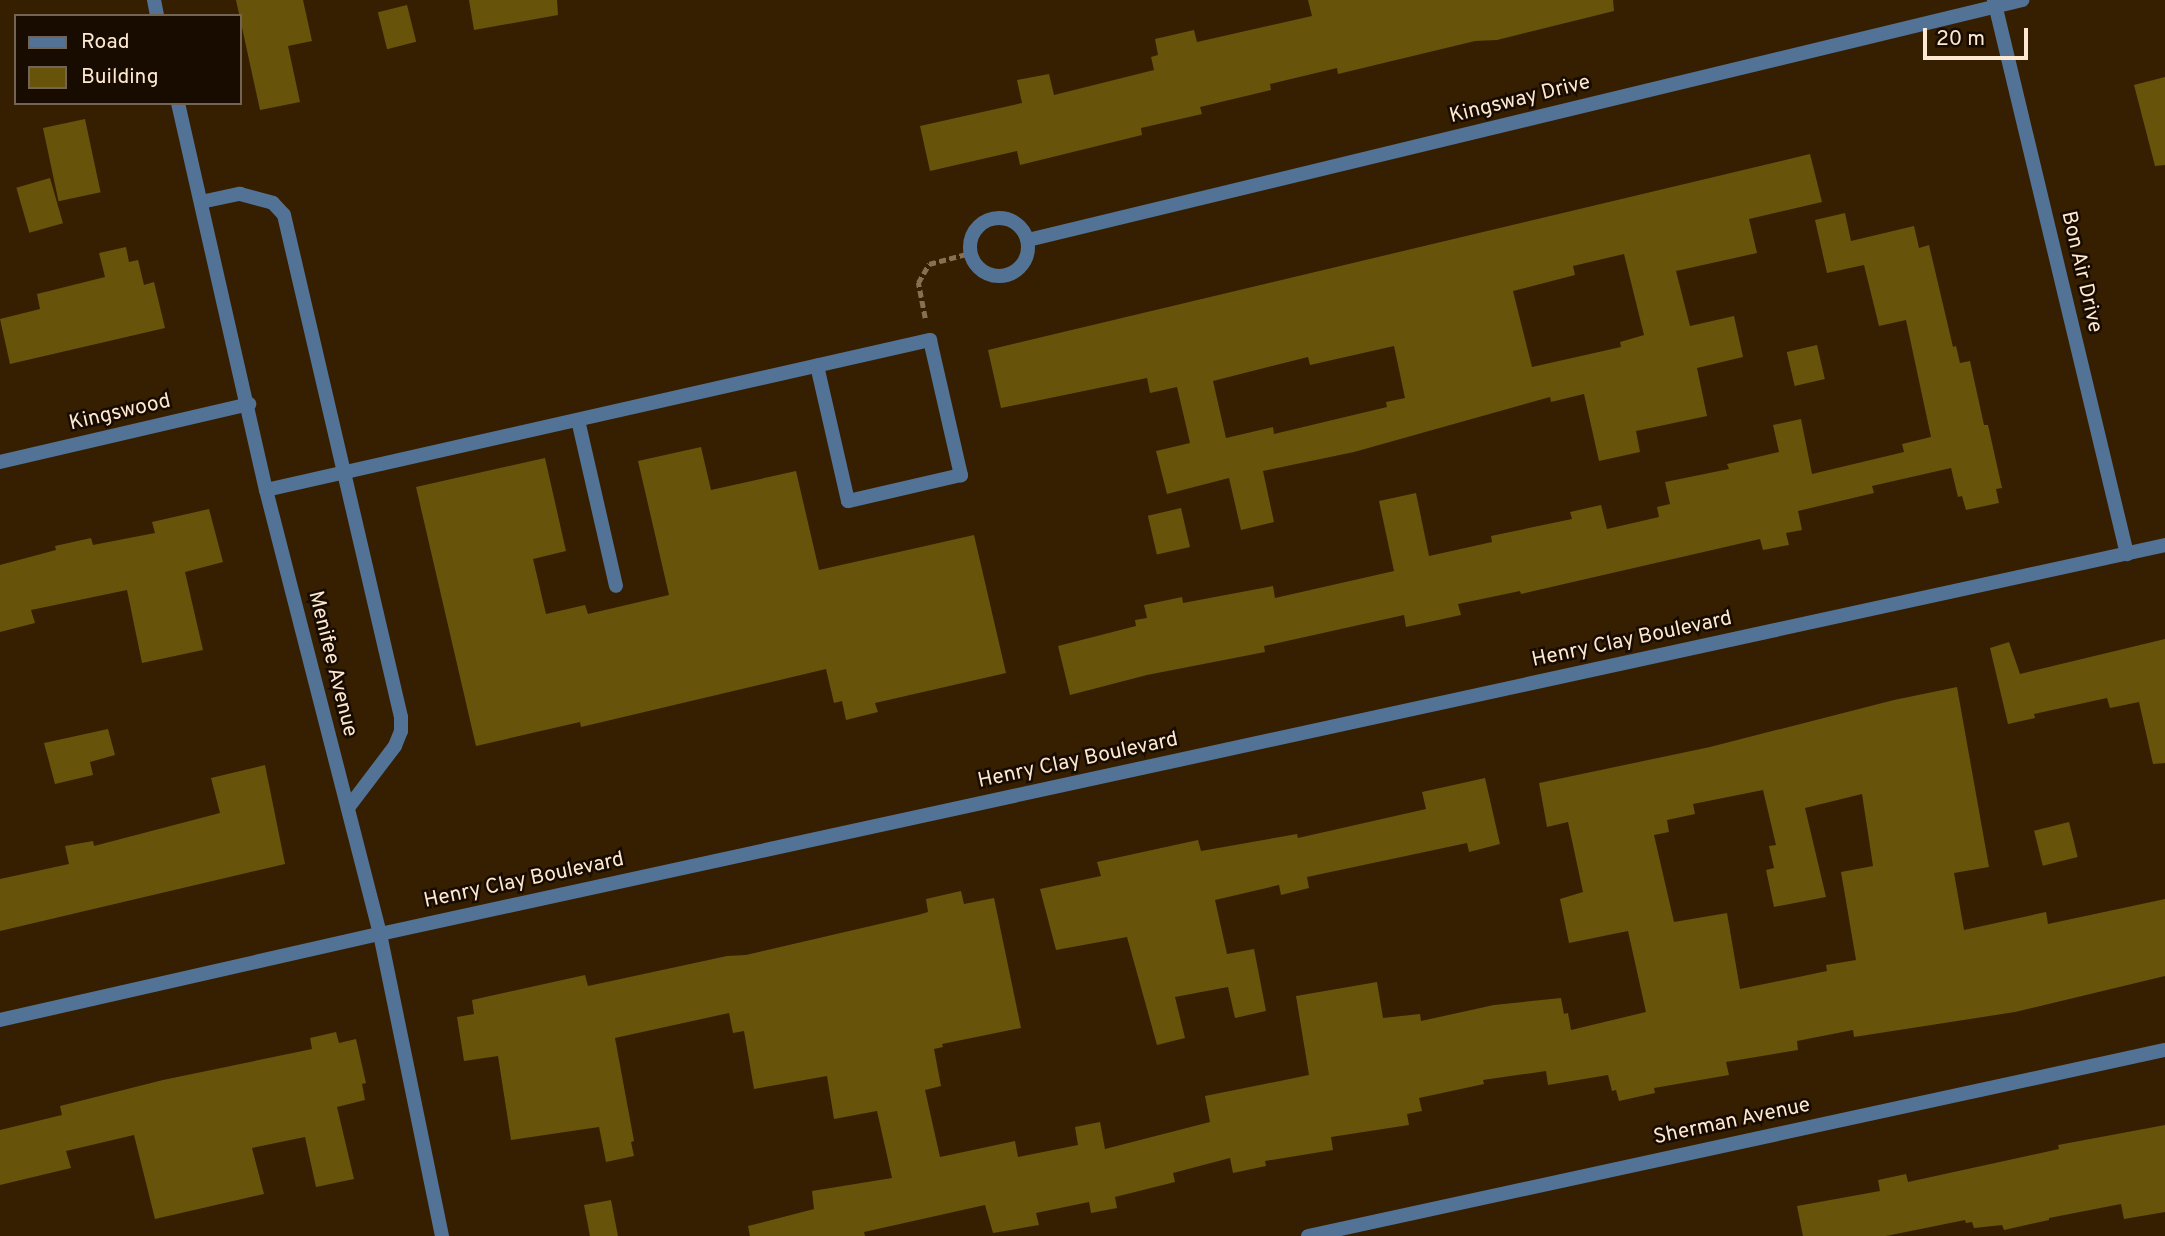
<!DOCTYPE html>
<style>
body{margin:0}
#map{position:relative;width:2165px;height:1236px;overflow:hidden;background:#361f00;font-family:Overpass,sans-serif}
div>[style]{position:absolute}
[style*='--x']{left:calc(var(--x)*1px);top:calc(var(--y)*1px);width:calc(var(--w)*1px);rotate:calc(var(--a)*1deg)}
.building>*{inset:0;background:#68530b;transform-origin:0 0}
.path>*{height:4.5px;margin-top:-2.25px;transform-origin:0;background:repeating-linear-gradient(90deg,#857054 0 7px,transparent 0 10.5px)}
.service>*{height:14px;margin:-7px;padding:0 7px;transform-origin:7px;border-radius:7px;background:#527396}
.minor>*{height:14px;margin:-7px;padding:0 7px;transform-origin:7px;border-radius:7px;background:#527396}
.minor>.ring{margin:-7px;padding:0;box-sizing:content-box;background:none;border:14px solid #527396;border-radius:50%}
.tertiary>*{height:14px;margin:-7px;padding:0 7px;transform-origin:7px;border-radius:7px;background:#527396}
span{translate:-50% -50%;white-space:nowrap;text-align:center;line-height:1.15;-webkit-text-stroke:5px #180b00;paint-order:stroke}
.street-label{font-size:21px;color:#fde9d2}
.legend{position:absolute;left:14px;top:14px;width:228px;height:91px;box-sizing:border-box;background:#180b00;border:2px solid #746454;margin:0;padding:9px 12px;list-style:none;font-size:21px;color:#fde9d2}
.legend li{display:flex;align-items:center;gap:14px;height:35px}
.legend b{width:35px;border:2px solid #746454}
.scale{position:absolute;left:1923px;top:28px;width:105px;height:32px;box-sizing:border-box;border:4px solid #fde9d2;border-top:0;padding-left:9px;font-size:21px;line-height:24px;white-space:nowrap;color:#fde9d2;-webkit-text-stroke:5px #180b00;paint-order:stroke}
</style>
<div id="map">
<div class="building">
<div style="clip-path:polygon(236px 0,303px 0,312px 41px,288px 46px,300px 102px,260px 110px)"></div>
<div style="clip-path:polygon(469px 0,557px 0,558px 15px,474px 30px)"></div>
<div style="clip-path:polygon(1308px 0,1613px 0,1614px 11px,1497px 40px,1475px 41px,1338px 74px,1337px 68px,1270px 84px,1271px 90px,1200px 107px,1202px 114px,1141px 128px,1142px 135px,1020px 165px,1017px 151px,930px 171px,920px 126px,1022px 103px,1017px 80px,1049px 74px,1054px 95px,1154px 70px,1151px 57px,1158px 55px,1155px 39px,1194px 30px,1197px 42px,1312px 16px)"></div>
<div style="left:407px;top:5px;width:38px;height:30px;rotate:76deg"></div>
<div style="clip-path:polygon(2165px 77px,2165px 165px,2155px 166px,2134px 85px)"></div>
<div style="left:85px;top:119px;width:75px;height:43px;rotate:78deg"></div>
<div style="clip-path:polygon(evenodd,1810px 154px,1822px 202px,1749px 219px,1757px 253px,1676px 271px,1690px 326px,1734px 316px,1743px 357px,1697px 368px,1707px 416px,1636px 431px,1640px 452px,1599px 461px,1584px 394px,1551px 402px,1550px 397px,1354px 452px,1263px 471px,1274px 522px,1241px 530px,1229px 478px,1167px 494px,1156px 451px,1190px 443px,1177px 387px,1150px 393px,1147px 378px,1001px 408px,988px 350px,1810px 154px,1624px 254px,1644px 335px,1620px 342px,1621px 347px,1532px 367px,1513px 291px,1575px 275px,1573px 266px,1624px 254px,1810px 154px,1394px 346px,1405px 398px,1386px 402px,1387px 407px,1274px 434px,1273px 427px,1226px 438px,1213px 381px,1308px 357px,1310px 365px,1394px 346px)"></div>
<div style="left:50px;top:178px;width:47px;height:35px;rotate:74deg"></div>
<div style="clip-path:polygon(1845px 213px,1851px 241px,1914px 226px,1919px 248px,1929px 245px,1953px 347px,1956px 346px,1960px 363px,1970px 361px,1984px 425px,1988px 425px,2002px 488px,1996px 489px,1999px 503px,1966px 510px,1962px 496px,1958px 497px,1951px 468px,1872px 486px,1874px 493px,1798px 511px,1802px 530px,1786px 533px,1789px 545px,1763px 550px,1760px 539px,1521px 594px,1520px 591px,1458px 604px,1461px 615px,1406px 627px,1404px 615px,1264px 646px,1265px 652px,1147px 675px,1070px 695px,1058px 646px,1136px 626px,1135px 620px,1147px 618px,1144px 605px,1182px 597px,1183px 603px,1273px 586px,1275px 598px,1394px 571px,1379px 501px,1416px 493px,1429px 556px,1492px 542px,1491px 536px,1572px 519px,1570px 512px,1601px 505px,1607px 529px,1659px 517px,1657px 507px,1670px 504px,1665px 482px,1729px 469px,1727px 464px,1779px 452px,1773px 425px,1801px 419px,1812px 474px,1904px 452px,1902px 444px,1931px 437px,1906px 320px,1879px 326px,1864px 265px,1827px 273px,1815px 220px)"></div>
<div style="clip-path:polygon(126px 247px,129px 262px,138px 260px,144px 285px,154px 282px,165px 328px,10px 364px,0 319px,40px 309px,37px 294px,105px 277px,99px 253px)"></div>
<div style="left:1817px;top:345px;width:35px;height:31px;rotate:77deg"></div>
<div style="clip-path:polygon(701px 447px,711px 490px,796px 471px,819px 570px,974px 535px,1006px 673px,875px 703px,878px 712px,846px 720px,842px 701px,834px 703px,826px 669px,581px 727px,580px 722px,476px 746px,416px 487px,545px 458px,566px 551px,533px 559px,546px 614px,585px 605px,588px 614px,669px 595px,638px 461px)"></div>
<div style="left:1181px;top:508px;width:40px;height:34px;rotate:77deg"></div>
<div style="clip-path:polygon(209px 509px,223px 562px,185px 572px,203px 650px,142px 663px,127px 590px,31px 610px,35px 623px,0 632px,0 565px,56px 550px,55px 546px,91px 538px,93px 545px,155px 533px,152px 522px)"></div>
<div style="clip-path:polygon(2165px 639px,2165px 763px,2153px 764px,2139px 702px,2110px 708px,2107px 698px,2034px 714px,2035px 718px,2008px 724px,1990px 648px,2009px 642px,2020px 674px)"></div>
<div style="clip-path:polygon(evenodd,1957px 687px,1989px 867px,1954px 873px,1964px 930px,2046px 912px,2048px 924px,2165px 899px,2165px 976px,2015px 1012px,1854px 1037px,1853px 1030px,1797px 1041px,1798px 1050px,1726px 1062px,1729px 1075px,1654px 1088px,1655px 1093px,1619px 1101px,1616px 1090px,1612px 1091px,1608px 1075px,1548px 1085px,1546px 1071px,1483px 1080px,1484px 1084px,1419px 1098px,1422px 1111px,1407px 1114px,1409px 1125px,1331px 1137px,1333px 1150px,1265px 1161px,1266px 1166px,1233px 1173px,1230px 1158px,1173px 1173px,1175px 1182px,1115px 1197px,1117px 1208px,1091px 1213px,1089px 1202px,1036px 1213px,1039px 1225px,993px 1233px,985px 1205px,864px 1232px,865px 1236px,750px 1236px,748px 1226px,814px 1209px,812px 1191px,892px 1178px,877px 1111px,834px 1119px,827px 1076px,754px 1089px,744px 1031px,733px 1033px,729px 1013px,615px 1038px,634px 1141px,631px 1142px,634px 1156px,606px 1162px,599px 1127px,511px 1140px,498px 1056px,464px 1061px,457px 1017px,474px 1014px,472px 1000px,585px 975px,588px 986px,727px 956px,746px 955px,918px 915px,928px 912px,926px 899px,961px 891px,964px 904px,994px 898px,1021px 1028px,942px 1044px,943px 1047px,934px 1049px,941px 1086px,925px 1090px,940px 1157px,1015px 1141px,1018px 1157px,1078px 1145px,1075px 1127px,1100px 1122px,1105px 1149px,1210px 1122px,1205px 1096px,1309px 1075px,1296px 996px,1377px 982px,1383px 1018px,1420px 1014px,1421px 1021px,1494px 1005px,1561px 998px,1564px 1014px,1568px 1013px,1571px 1030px,1646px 1012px,1628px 931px,1569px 943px,1560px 899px,1583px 892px,1568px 822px,1547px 827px,1539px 783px,1710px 747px,1894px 700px,1957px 687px,1763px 790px,1776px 845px,1769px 846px,1774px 868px,1766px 870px,1774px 907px,1826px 897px,1805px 808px,1862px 794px,1873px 866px,1841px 872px,1856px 960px,1826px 965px,1827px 971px,1740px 989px,1727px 913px,1674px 922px,1654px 835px,1669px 832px,1667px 820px,1695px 814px,1693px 804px,1763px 790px)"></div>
<div style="clip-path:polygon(108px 729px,115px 755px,90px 762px,93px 775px,55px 784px,44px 743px)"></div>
<div style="clip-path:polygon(265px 765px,285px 864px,0 931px,0 879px,69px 864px,65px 846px,93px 841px,94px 846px,220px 813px,211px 778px)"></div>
<div style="clip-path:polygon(1485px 778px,1500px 844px,1469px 852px,1467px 843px,1307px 877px,1309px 888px,1281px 895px,1279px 885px,1215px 900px,1227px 954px,1254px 949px,1266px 1011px,1235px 1018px,1228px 987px,1175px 997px,1185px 1038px,1157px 1045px,1127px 937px,1056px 950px,1040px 889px,1101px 876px,1097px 862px,1198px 840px,1201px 851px,1297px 834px,1298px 838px,1426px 809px,1422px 792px)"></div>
<div style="left:2069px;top:822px;width:36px;height:36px;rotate:76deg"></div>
<div style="clip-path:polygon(336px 1032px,339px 1043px,356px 1039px,366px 1083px,362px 1084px,365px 1100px,337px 1107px,354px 1179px,316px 1187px,305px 1137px,252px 1148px,264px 1194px,155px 1219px,134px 1135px,66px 1151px,71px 1168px,0 1185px,0 1130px,62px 1115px,60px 1106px,163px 1080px,312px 1049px,310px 1038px)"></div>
<div style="clip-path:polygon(2165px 1125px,2165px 1212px,2124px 1219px,2121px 1204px,2049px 1218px,2049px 1220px,2004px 1230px,2002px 1225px,1974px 1228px,1972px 1222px,1966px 1223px,1965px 1220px,1886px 1236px,1803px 1236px,1797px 1206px,1880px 1191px,1878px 1180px,1906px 1174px,1908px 1182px,2059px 1149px,2058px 1145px)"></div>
<div style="clip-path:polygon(611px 1200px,618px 1236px,590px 1236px,584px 1205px)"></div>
</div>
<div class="path">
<div style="--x:925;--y:318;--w:36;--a:-101"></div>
<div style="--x:918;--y:283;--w:22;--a:-60"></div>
<div style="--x:929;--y:264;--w:42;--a:-15"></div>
</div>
<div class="service">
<div style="--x:201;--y:202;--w:40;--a:-12"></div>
<div style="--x:240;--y:194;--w:34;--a:15"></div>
<div style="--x:273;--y:203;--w:16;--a:47"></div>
<div style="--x:284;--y:215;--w:515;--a:76.88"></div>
<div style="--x:401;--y:717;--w:14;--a:90"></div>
<div style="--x:401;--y:731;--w:16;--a:112"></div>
<div style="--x:395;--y:746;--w:78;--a:127.2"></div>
<div style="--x:578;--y:420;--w:170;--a:77.1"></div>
<div style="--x:266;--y:490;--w:681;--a:-12.73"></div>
<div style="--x:930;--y:340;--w:139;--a:77.1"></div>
<div style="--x:961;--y:475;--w:116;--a:167"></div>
<div style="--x:848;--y:501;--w:139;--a:-102.9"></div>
</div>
<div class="minor">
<div style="--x:154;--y:0;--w:16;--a:79"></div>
<div style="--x:1994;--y:0;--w:570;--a:76.5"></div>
<div style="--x:178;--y:103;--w:397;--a:77.2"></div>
<div style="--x:266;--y:490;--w:458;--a:75.6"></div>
<div style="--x:380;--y:934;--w:308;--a:78.4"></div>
<div class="ring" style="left:970px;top:218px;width:44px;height:44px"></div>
<div style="--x:1028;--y:240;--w:1023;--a:-13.57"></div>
<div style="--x:0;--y:462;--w:256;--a:-13.1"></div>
<div style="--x:1308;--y:1236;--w:877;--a:-12.25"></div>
</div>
<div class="tertiary">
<div style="--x:0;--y:1020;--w:390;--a:-12.8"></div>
<div style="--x:380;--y:934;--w:1827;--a:-12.29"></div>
</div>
<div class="street-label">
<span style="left:1520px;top:100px;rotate:-14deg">Kingsway Drive</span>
<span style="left:2081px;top:272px;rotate:77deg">Bon Air Drive</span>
<span style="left:120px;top:413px;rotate:-13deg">Kingswood</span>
<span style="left:1632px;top:640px;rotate:-12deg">Henry Clay Boulevard</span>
<span style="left:332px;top:664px;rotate:76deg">Menifee Avenue</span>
<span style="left:1078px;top:761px;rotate:-12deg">Henry Clay Boulevard</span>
<span style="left:524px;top:881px;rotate:-12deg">Henry Clay Boulevard</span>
<span style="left:1732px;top:1122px;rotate:-12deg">Sherman Avenue</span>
</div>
<ul class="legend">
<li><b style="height:9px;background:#527396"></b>Road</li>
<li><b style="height:19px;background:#68530b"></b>Building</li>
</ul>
<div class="scale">20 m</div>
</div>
